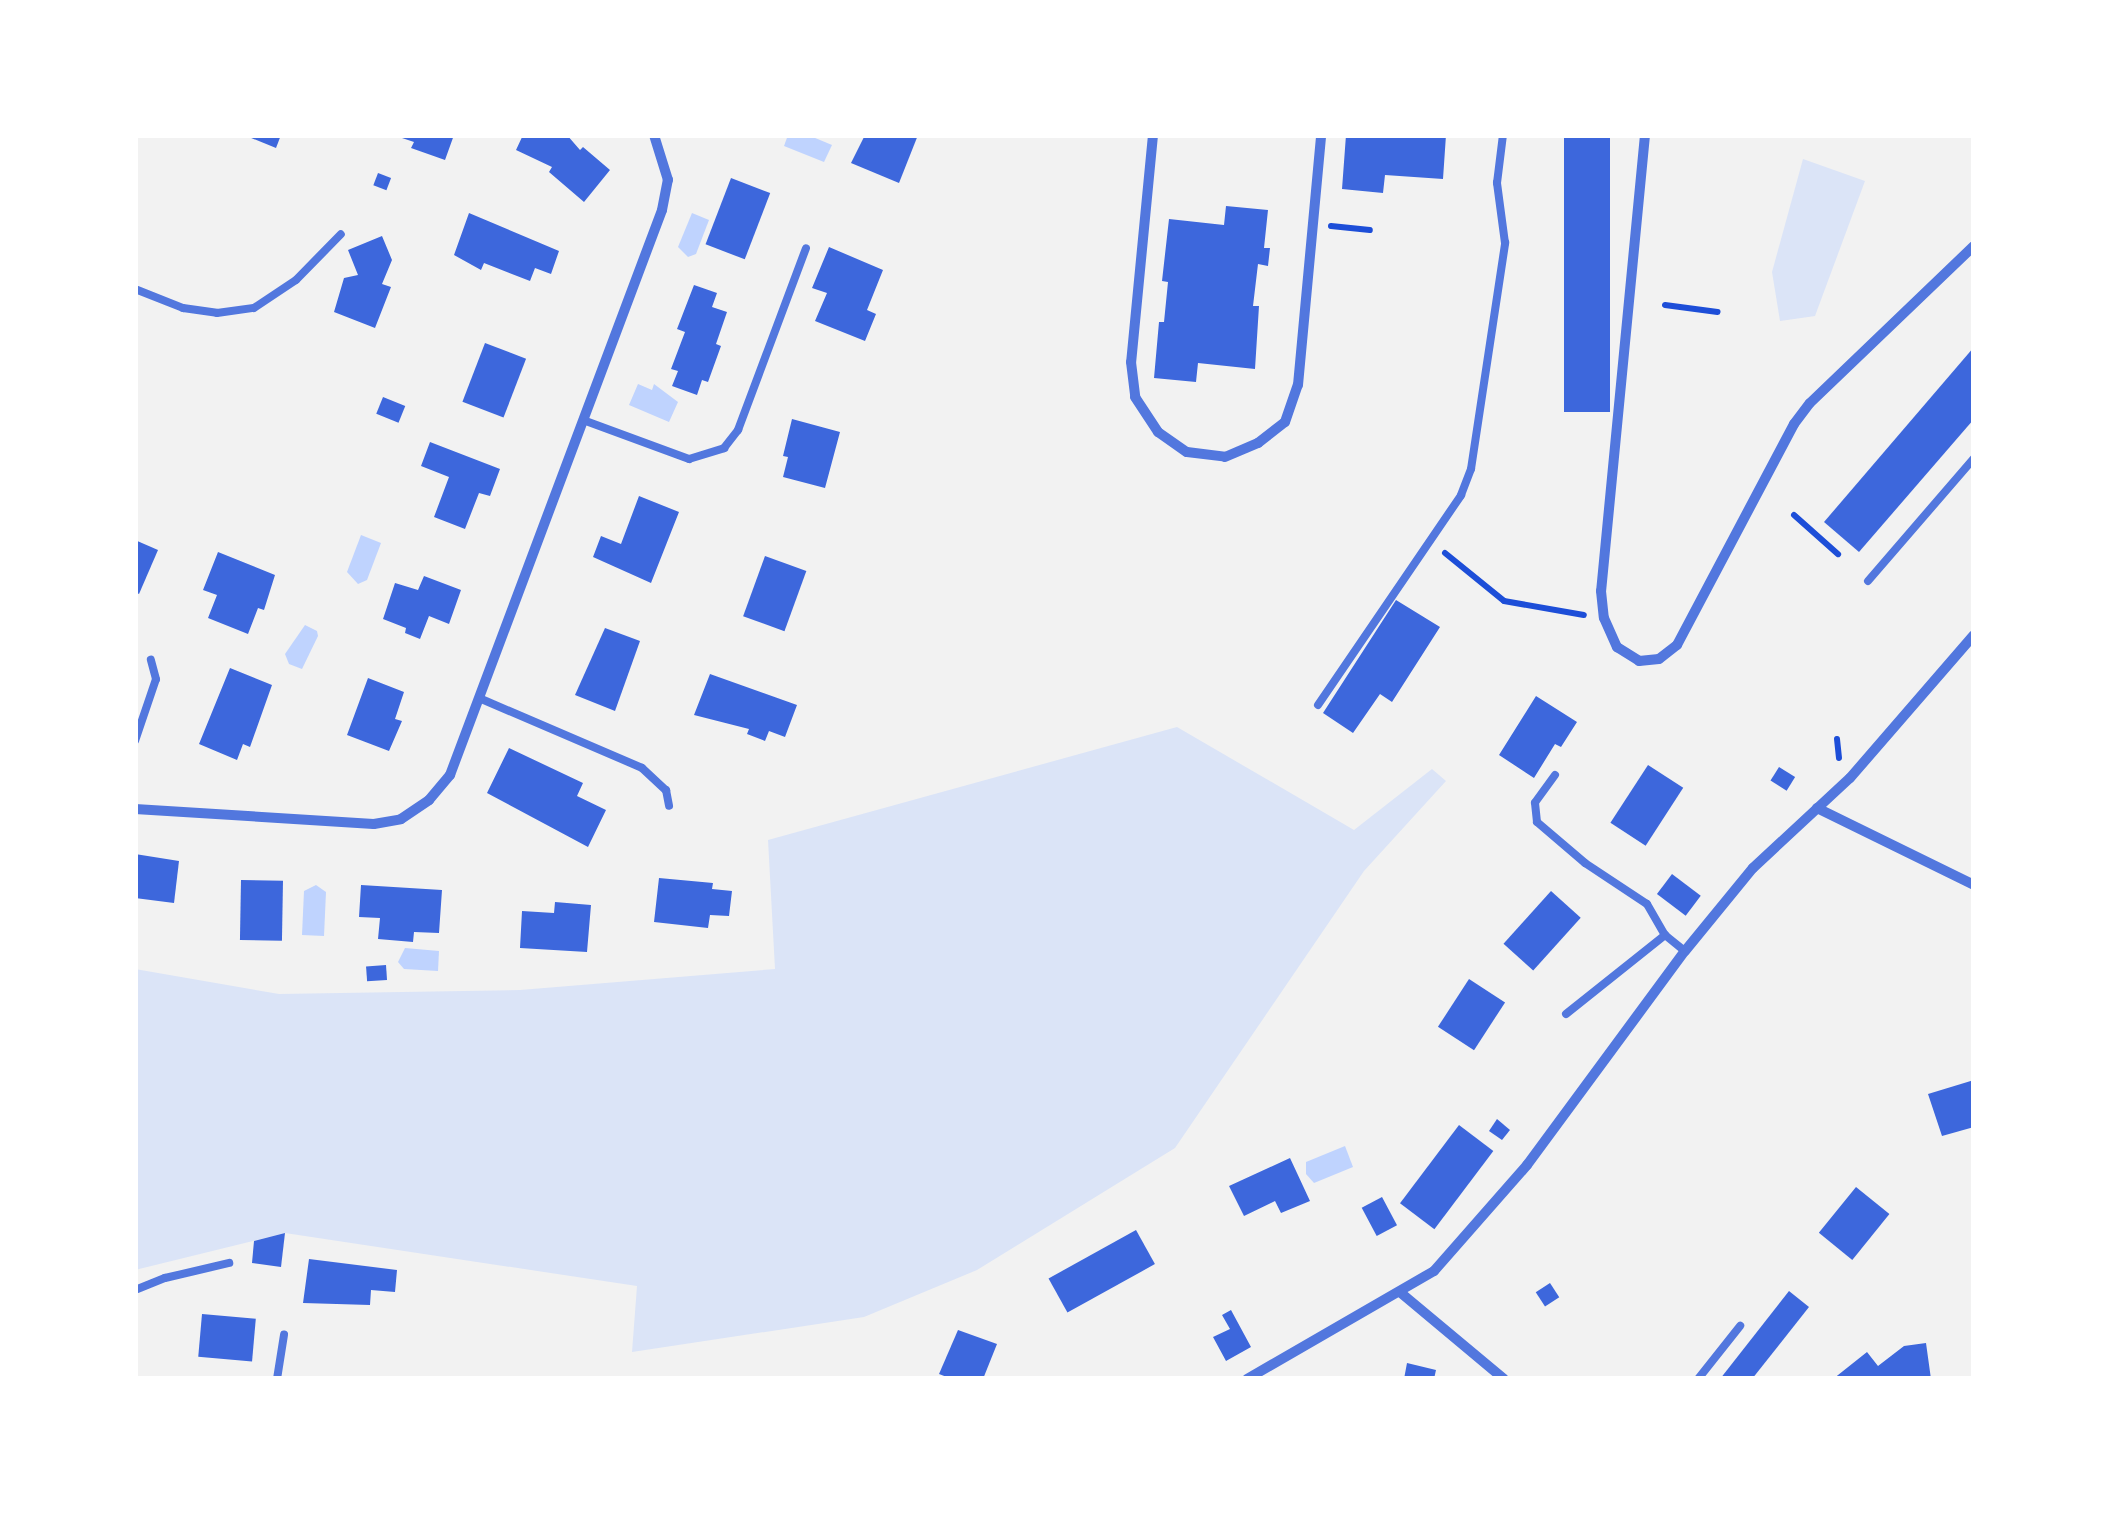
<!DOCTYPE html>
<style>
body{margin:0}
#map{position:relative;width:2109px;height:1514px;overflow:hidden;background:#f2f2f2;font-family:Inter,sans-serif}
div>[style]{position:absolute}
[style*='--x']{left:calc(var(--x)*1px);top:calc(var(--y)*1px);width:calc(var(--w)*1px);rotate:calc(var(--a)*1deg)}
.green>*{inset:0;background:#dbe4f7}
.water>*{inset:0;background:#bfd3fe}
.building>*{inset:0;background:#3d67dc;transform-origin:0 0}
.path>*{height:6px;margin:-3px;padding:0 3px;transform-origin:3px;border-radius:3px;background:#1d4ed8}
.service>*{height:8px;margin:-4px;padding:0 4px;transform-origin:4px;border-radius:4px;background:#5277de}
.minor>*{height:10px;margin:-5px;padding:0 5px;transform-origin:5px;border-radius:5px;background:#5277de}
span{translate:-50% -50%;white-space:nowrap;text-align:center;line-height:1.15;-webkit-text-stroke:8px #fff;paint-order:stroke}
.frame{position:absolute;inset:0;border:138px solid #fff;pointer-events:none}
</style>
<div id="map">
<div class="green">
<div style="clip-path:polygon(1803px 159px,1865px 181px,1815px 316px,1780px 321px,1772px 272px)"></div>
<div style="clip-path:polygon(1177px 727px,1354px 830px,1432px 769px,1446px 781px,1364px 871px,1175px 1148px,977px 1270px,864px 1317px,632px 1352px,637px 1286px,285px 1233px,135px 1270px,135px 969px,279px 994px,520px 990px,775px 969px,768px 840px)"></div>
</div>
<div class="water">
<div style="clip-path:polygon(788px 135px,808px 135px,832px 145px,824px 162px,784px 146px)"></div>
<div style="clip-path:polygon(692px 213px,709px 220px,696px 254px,688px 257px,678px 247px)"></div>
<div style="clip-path:polygon(638px 384px,652px 390px,654px 384px,678px 402px,669px 422px,629px 405px)"></div>
<div style="clip-path:polygon(361px 535px,381px 543px,367px 580px,358px 584px,347px 572px)"></div>
<div style="clip-path:polygon(305px 625px,317px 631px,318px 636px,302px 669px,289px 664px,285px 654px)"></div>
<div style="clip-path:polygon(316px 885px,326px 892px,324px 936px,302px 935px,304px 891px)"></div>
<div style="clip-path:polygon(405px 948px,439px 951px,438px 971px,404px 969px,398px 962px)"></div>
<div style="clip-path:polygon(1345px 1146px,1353px 1167px,1314px 1183px,1306px 1174px,1306px 1162px)"></div>
</div>
<div class="building">
<div style="clip-path:polygon(244px 135px,281px 135px,276px 148px)"></div>
<div style="clip-path:polygon(454px 135px,445px 160px,411px 148px,414px 142px,396px 136px)"></div>
<div style="clip-path:polygon(523px 135px,567px 135px,580px 150px,583px 147px,610px 170px,584px 202px,549px 172px,552px 167px,516px 150px)"></div>
<div style="clip-path:polygon(865px 135px,918px 135px,899px 183px,851px 163px)"></div>
<div style="clip-path:polygon(1346px 135px,1446px 135px,1443px 179px,1385px 175px,1383px 193px,1342px 189px)"></div>
<div style="left:1564px;top:135px;width:46px;height:277px"></div>
<div style="left:378px;top:173px;width:14px;height:13px;rotate:21deg"></div>
<div style="left:731px;top:178px;width:42px;height:71px;rotate:21deg"></div>
<div style="clip-path:polygon(1226px 206px,1268px 210px,1264px 248px,1270px 248px,1268px 266px,1258px 264px,1253px 306px,1259px 306px,1255px 369px,1198px 363px,1196px 382px,1154px 378px,1159px 322px,1164px 322px,1168px 282px,1162px 281px,1169px 219px,1224px 225px)"></div>
<div style="clip-path:polygon(469px 213px,559px 251px,551px 274px,535px 268px,530px 281px,484px 263px,481px 270px,454px 255px)"></div>
<div style="clip-path:polygon(382px 236px,392px 260px,382px 284px,391px 287px,375px 328px,334px 312px,344px 278px,358px 275px,348px 250px)"></div>
<div style="clip-path:polygon(829px 247px,883px 270px,867px 310px,876px 314px,865px 341px,815px 321px,827px 293px,812px 288px)"></div>
<div style="clip-path:polygon(694px 285px,717px 293px,712px 307px,727px 312px,716px 344px,721px 346px,708px 382px,702px 380px,697px 395px,672px 386px,678px 371px,671px 369px,685px 332px,677px 329px)"></div>
<div style="left:485px;top:343px;width:44px;height:63px;rotate:21deg"></div>
<div style="clip-path:polygon(1974px 347px,1974px 419px,1859px 552px,1824px 522px)"></div>
<div style="left:383px;top:397px;width:24px;height:18px;rotate:22deg"></div>
<div style="clip-path:polygon(792px 419px,840px 432px,825px 488px,783px 477px,788px 457px,783px 456px)"></div>
<div style="clip-path:polygon(430px 442px,500px 469px,490px 496px,479px 493px,465px 529px,434px 517px,449px 477px,421px 466px)"></div>
<div style="clip-path:polygon(639px 496px,679px 512px,651px 583px,593px 557px,601px 536px,621px 544px)"></div>
<div style="clip-path:polygon(135px 540px,158px 550px,139px 594px,135px 592px)"></div>
<div style="clip-path:polygon(218px 552px,275px 575px,264px 610px,258px 608px,248px 634px,208px 618px,217px 595px,203px 590px)"></div>
<div style="left:765px;top:556px;width:44px;height:64px;rotate:20deg"></div>
<div style="clip-path:polygon(424px 576px,461px 590px,449px 624px,429px 616px,420px 639px,405px 633px,406px 628px,383px 619px,395px 583px,418px 590px)"></div>
<div style="clip-path:polygon(1396px 600px,1440px 627px,1392px 702px,1380px 694px,1353px 733px,1323px 713px)"></div>
<div style="clip-path:polygon(605px 628px,640px 641px,615px 711px,575px 695px)"></div>
<div style="clip-path:polygon(230px 668px,272px 685px,250px 747px,243px 744px,237px 760px,199px 744px)"></div>
<div style="clip-path:polygon(710px 674px,797px 705px,785px 737px,769px 731px,765px 741px,747px 734px,749px 729px,694px 715px)"></div>
<div style="clip-path:polygon(368px 678px,404px 692px,395px 719px,402px 721px,389px 751px,347px 735px)"></div>
<div style="clip-path:polygon(1536px 696px,1577px 722px,1561px 747px,1555px 744px,1534px 778px,1499px 755px)"></div>
<div style="clip-path:polygon(509px 748px,583px 783px,577px 796px,606px 810px,588px 847px,487px 793px)"></div>
<div style="left:1648px;top:765px;width:42px;height:69px;rotate:33deg"></div>
<div style="left:1779px;top:767px;width:19px;height:16px;rotate:32deg"></div>
<div style="clip-path:polygon(135px 854px,179px 861px,174px 903px,135px 898px)"></div>
<div style="left:1672px;top:874px;width:36px;height:25px;rotate:37deg"></div>
<div style="clip-path:polygon(659px 878px,713px 883px,712px 889px,732px 891px,729px 916px,710px 915px,708px 928px,654px 922px)"></div>
<div style="left:241px;top:880px;width:42px;height:60px;rotate:1deg"></div>
<div style="clip-path:polygon(361px 885px,442px 890px,439px 933px,414px 932px,413px 942px,378px 939px,380px 918px,359px 917px)"></div>
<div style="left:1551px;top:891px;width:40px;height:71px;rotate:42deg"></div>
<div style="clip-path:polygon(555px 902px,591px 905px,587px 952px,520px 948px,522px 911px,554px 913px)"></div>
<div style="left:386px;top:965px;width:15px;height:20px;rotate:86deg"></div>
<div style="left:1469px;top:979px;width:43px;height:57px;rotate:33deg"></div>
<div style="clip-path:polygon(1974px 1080px,1974px 1127px,1942px 1136px,1928px 1094px)"></div>
<div style="clip-path:polygon(1497px 1119px,1510px 1130px,1502px 1140px,1489px 1131px)"></div>
<div style="left:1459px;top:1125px;width:43px;height:98px;rotate:37deg"></div>
<div style="clip-path:polygon(1290px 1158px,1310px 1201px,1281px 1213px,1275px 1201px,1244px 1216px,1229px 1186px)"></div>
<div style="left:1856px;top:1187px;width:43px;height:59px;rotate:39deg"></div>
<div style="left:1382px;top:1197px;width:32px;height:23px;rotate:62deg"></div>
<div style="left:1136px;top:1230px;width:39px;height:100px;rotate:61deg"></div>
<div style="clip-path:polygon(285px 1233px,281px 1267px,252px 1263px,254px 1241px)"></div>
<div style="clip-path:polygon(309px 1259px,397px 1270px,395px 1292px,371px 1290px,370px 1305px,303px 1303px)"></div>
<div style="left:1550px;top:1283px;width:17px;height:17px;rotate:57deg"></div>
<div style="clip-path:polygon(1789px 1291px,1809px 1307px,1752px 1379px,1720px 1379px)"></div>
<div style="clip-path:polygon(1231px 1310px,1251px 1347px,1226px 1361px,1213px 1337px,1230px 1329px,1222px 1315px)"></div>
<div style="left:202px;top:1314px;width:54px;height:43px;rotate:5deg"></div>
<div style="clip-path:polygon(958px 1330px,997px 1344px,983px 1379px,952px 1379px,939px 1374px)"></div>
<div style="clip-path:polygon(1926px 1343px,1931px 1379px,1833px 1379px,1867px 1352px,1878px 1366px,1904px 1346px)"></div>
<div style="clip-path:polygon(1407px 1363px,1436px 1370px,1434px 1379px,1404px 1379px)"></div>
</div>
<div class="path">
<div style="--x:1331;--y:226;--w:39;--a:6"></div>
<div style="--x:1665;--y:305;--w:53;--a:7.5"></div>
<div style="--x:1794;--y:515;--w:59;--a:41.6"></div>
<div style="--x:1445;--y:553;--w:76;--a:39.1"></div>
<div style="--x:1504;--y:601;--w:81;--a:9.9"></div>
<div style="--x:1837;--y:739;--w:19;--a:84"></div>
</div>
<div class="service">
<div style="--x:135;--y:289;--w:52;--a:21.6"></div>
<div style="--x:183;--y:308;--w:34;--a:8"></div>
<div style="--x:217;--y:313;--w:37;--a:-8"></div>
<div style="--x:254;--y:308;--w:50;--a:-33.7"></div>
<div style="--x:296;--y:280;--w:64;--a:-45.6"></div>
<div style="--x:583;--y:420;--w:113;--a:20.2"></div>
<div style="--x:689;--y:459;--w:37;--a:-17"></div>
<div style="--x:724;--y:448;--w:23;--a:-52"></div>
<div style="--x:738;--y:430;--w:194;--a:-69.5"></div>
<div style="--x:1868;--y:581;--w:162;--a:-49.2"></div>
<div style="--x:479;--y:698;--w:177;--a:23.2"></div>
<div style="--x:642;--y:768;--w:33;--a:43"></div>
<div style="--x:666;--y:790;--w:16;--a:79"></div>
<div style="--x:1318;--y:705;--w:254;--a:-55.7"></div>
<div style="--x:1461;--y:495;--w:28;--a:-69"></div>
<div style="--x:1471;--y:469;--w:229;--a:-81.4"></div>
<div style="--x:1505;--y:243;--w:61;--a:-97.6"></div>
<div style="--x:1497;--y:183;--w:48;--a:-82.9"></div>
<div style="--x:135;--y:741;--w:65;--a:-71.3"></div>
<div style="--x:156;--y:679;--w:20;--a:-105"></div>
<div style="--x:1555;--y:775;--w:34;--a:126"></div>
<div style="--x:1535;--y:803;--w:19;--a:84"></div>
<div style="--x:1537;--y:822;--w:63;--a:40.5"></div>
<div style="--x:1585;--y:863;--w:74;--a:33.5"></div>
<div style="--x:1647;--y:904;--w:36;--a:60"></div>
<div style="--x:1665;--y:935;--w:26;--a:39"></div>
<div style="--x:1566;--y:1014;--w:127;--a:-38.6"></div>
<div style="--x:135;--y:1290;--w:32;--a:-22"></div>
<div style="--x:165;--y:1278;--w:66;--a:-13.2"></div>
<div style="--x:277;--y:1379;--w:45;--a:-81"></div>
<div style="--x:1698;--y:1379;--w:68;--a:-51.6"></div>
</div>
<div class="minor">
<div style="--x:1153;--y:135;--w:228;--a:95.5"></div>
<div style="--x:1131;--y:362;--w:35;--a:83"></div>
<div style="--x:1135;--y:397;--w:42;--a:56.7"></div>
<div style="--x:1158;--y:432;--w:35;--a:35"></div>
<div style="--x:1187;--y:452;--w:38;--a:7"></div>
<div style="--x:1225;--y:457;--w:36;--a:-23"></div>
<div style="--x:1258;--y:443;--w:34;--a:-38"></div>
<div style="--x:1285;--y:422;--w:39;--a:-71"></div>
<div style="--x:1298;--y:385;--w:251;--a:-84.7"></div>
<div style="--x:1645;--y:135;--w:458;--a:95.5"></div>
<div style="--x:1601;--y:591;--w:27;--a:84"></div>
<div style="--x:1604;--y:618;--w:32;--a:66"></div>
<div style="--x:1617;--y:647;--w:26;--a:32"></div>
<div style="--x:1639;--y:661;--w:20;--a:-6"></div>
<div style="--x:1659;--y:659;--w:23;--a:-38"></div>
<div style="--x:1677;--y:645;--w:250;--a:-62.1"></div>
<div style="--x:1794;--y:424;--w:26;--a:-53"></div>
<div style="--x:1810;--y:403;--w:227;--a:-43.8"></div>
<div style="--x:1817;--y:808;--w:175;--a:26.1"></div>
<div style="--x:135;--y:809;--w:239;--a:3.6"></div>
<div style="--x:374;--y:824;--w:27;--a:-10"></div>
<div style="--x:401;--y:819;--w:34;--a:-34"></div>
<div style="--x:429;--y:800;--w:33;--a:-50"></div>
<div style="--x:450;--y:775;--w:603;--a:-69.43"></div>
<div style="--x:662;--y:210;--w:31;--a:-79"></div>
<div style="--x:668;--y:180;--w:47;--a:-107.3"></div>
<div style="--x:1401;--y:1293;--w:134;--a:39.9"></div>
<div style="--x:1247;--y:1379;--w:216;--a:-30"></div>
<div style="--x:1434;--y:1271;--w:141;--a:-48.7"></div>
<div style="--x:1527;--y:1165;--w:266;--a:-53.6"></div>
<div style="--x:1685;--y:951;--w:107;--a:-50.7"></div>
<div style="--x:1753;--y:868;--w:132;--a:-42.9"></div>
<div style="--x:1850;--y:778;--w:189;--a:-49.1"></div>
</div>
<div class="frame"></div>
</div>
